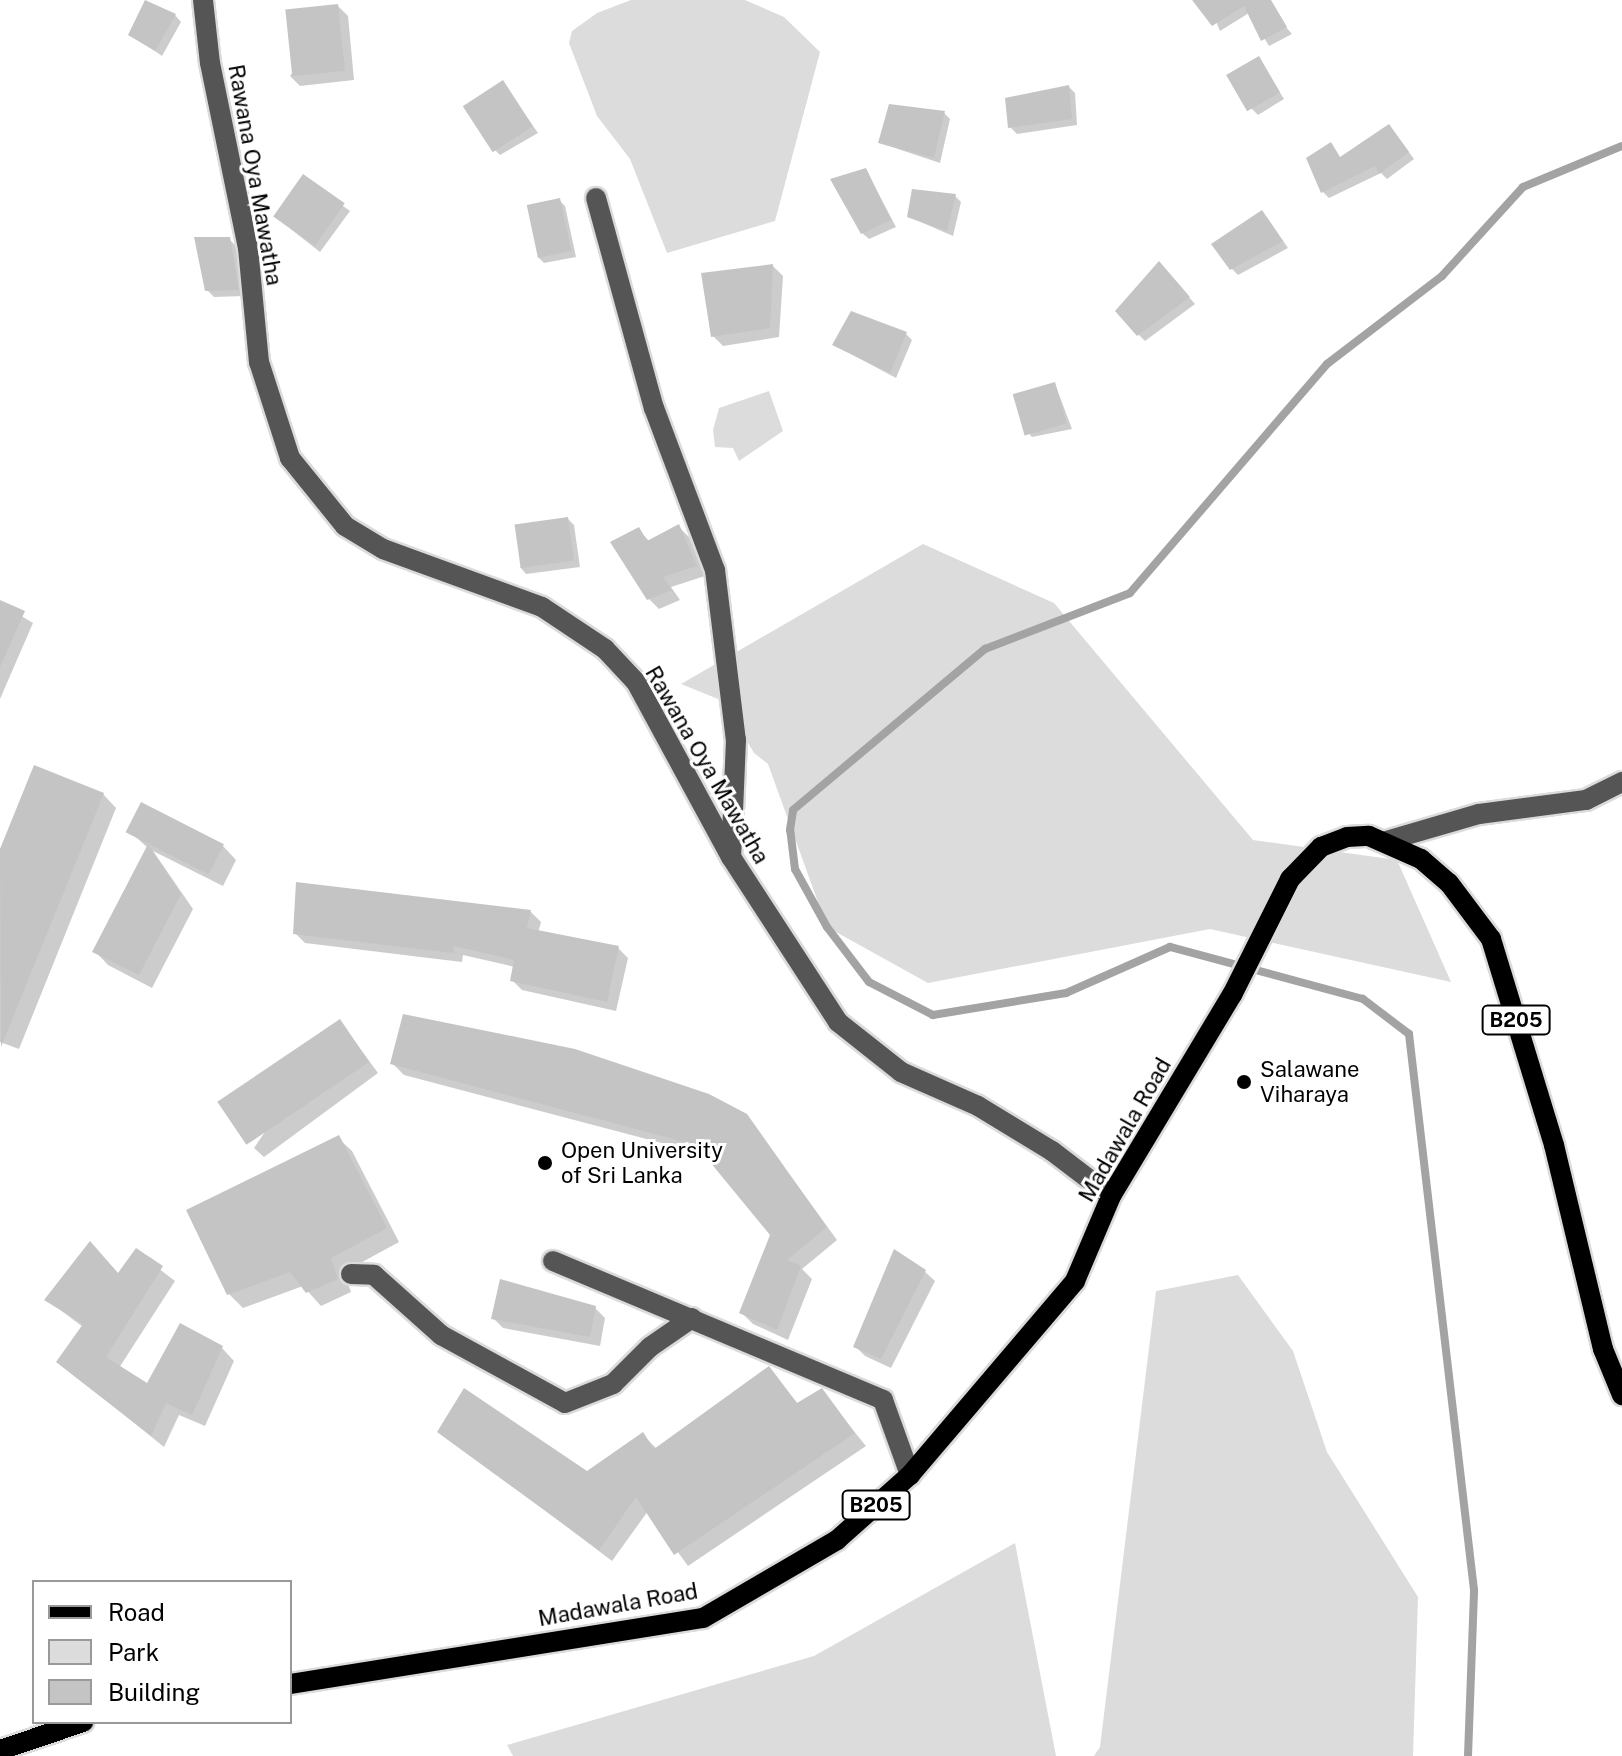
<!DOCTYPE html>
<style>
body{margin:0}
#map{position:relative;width:1622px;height:1756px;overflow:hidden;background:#fff;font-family:"Public Sans",sans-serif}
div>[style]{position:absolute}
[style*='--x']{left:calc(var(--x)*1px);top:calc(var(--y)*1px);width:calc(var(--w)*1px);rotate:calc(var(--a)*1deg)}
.green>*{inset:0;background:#dcdcdc}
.shadow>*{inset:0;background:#0003}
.stream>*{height:8px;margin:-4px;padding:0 4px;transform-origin:4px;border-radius:4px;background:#a3a3a3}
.building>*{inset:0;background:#c4c4c4;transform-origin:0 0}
.roads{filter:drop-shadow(2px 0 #dbdbdb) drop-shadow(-2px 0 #dbdbdb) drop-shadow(0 2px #dbdbdb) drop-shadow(0 -2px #dbdbdb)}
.minor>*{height:20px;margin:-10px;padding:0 10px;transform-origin:10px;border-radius:10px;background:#555}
.major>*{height:20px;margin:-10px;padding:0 10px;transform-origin:10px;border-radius:10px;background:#000}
.dots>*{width:22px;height:22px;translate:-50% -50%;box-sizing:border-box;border:4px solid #fff;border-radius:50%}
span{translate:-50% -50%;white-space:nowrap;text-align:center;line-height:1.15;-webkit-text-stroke:6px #fff;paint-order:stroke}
.shield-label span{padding:2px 6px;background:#fff;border:2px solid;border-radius:6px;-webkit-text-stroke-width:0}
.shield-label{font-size:20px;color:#000;font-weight:700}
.street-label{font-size:22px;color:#000}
.poi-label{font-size:22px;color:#000}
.left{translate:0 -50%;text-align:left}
.legend{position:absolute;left:32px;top:1580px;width:260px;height:144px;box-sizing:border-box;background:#fff;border:2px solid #999;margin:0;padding:10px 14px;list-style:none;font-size:24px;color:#000}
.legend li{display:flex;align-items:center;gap:16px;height:40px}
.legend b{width:40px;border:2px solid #999}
</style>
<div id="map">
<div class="green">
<div style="clip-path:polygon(631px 0,745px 0,784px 17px,820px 52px,775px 221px,667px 253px,630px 159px,597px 116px,569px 43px,572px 31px,597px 13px)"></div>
<div style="clip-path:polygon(769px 391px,783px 431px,739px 461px,733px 448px,715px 447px,713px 430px,719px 408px)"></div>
<div style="clip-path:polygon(923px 544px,1054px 603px,1253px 840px,1397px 860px,1451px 982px,1210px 929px,928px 983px,827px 927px,768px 764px,754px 753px,723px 701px,681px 684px)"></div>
<div style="clip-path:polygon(1238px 1275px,1293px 1351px,1327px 1452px,1418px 1597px,1413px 1756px,1094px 1756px,1100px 1747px,1156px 1291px)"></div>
<div style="clip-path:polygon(1015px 1543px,1056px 1756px,513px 1756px,507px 1745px,814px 1656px)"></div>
</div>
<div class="shadow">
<div style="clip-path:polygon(1207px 0,1263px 0,1292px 34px,1269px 46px,1249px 13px,1220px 31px)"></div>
<div style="clip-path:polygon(338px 6px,348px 16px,354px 80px,300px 86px,290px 76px)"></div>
<div style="clip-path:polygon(175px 15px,181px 22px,162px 56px,130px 34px)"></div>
<div style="clip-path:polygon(1259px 59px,1284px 99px,1258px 115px,1251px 108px)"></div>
<div style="clip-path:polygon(502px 82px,538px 133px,500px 155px,494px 149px)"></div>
<div style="clip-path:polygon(1069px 87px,1075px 93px,1077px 125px,1017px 134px,1010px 127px)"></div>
<div style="clip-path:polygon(944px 113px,950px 119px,940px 163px,880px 143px)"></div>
<div style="clip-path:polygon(1395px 133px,1414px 159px,1387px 179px,1381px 173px,1329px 198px,1323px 192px,1330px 145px,1341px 159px)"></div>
<div style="clip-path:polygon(866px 170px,896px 227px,869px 239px,862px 233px)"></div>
<div style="clip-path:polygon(303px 177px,350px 211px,320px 252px,283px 223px)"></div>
<div style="clip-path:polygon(955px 196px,961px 202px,953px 236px,909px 217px)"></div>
<div style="clip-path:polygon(559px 200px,565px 206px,576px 257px,544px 263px,538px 257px)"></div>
<div style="clip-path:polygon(1268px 219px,1288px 248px,1238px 275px,1231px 268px)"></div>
<div style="clip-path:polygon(229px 239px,236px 246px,244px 296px,214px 297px,207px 290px)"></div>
<div style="clip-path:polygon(773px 266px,783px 276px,779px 337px,723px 346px,713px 336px)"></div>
<div style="clip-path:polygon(1165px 270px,1195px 304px,1145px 341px,1138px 334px)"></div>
<div style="clip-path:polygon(906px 334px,912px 340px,896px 378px,834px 345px)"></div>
<div style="clip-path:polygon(1055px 384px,1072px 429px,1032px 437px,1026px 430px)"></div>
<div style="clip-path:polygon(568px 519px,574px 525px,580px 567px,526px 574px,520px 567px)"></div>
<div style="clip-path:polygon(679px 527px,689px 537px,705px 576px,671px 587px,680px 600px,659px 609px,649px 599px,639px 530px,650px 542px)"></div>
<div style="clip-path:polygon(0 603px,33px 623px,0 699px)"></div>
<div style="clip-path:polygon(35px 768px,103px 794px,116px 808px,19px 1049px,0 1042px,0 854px)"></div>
<div style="clip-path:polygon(129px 831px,223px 846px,236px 860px,223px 886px,153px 851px,193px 909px,152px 988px,108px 965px,95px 951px,148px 848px)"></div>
<div style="clip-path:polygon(298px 884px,531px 912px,541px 922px,538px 933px,618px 948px,628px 958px,616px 1011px,522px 990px,512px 980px,515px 967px,463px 955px,462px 962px,305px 943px,295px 933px)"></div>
<div style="clip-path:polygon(340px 1021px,378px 1073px,264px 1157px,254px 1148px)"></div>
<div style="clip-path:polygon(392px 1063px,746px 1115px,837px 1240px,802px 1269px,812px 1279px,788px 1340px,753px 1324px,741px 1312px,772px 1235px,707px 1155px,404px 1075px)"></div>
<div style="clip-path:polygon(338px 1138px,352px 1151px,399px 1242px,344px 1272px,351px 1292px,321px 1306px,303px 1286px,243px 1308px,229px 1294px)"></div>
<div style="clip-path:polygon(136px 1251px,175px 1281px,119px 1368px,148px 1385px,222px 1348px,234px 1361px,205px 1426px,179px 1415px,164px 1447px,59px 1362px,83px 1327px,47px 1300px,119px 1275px)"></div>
<div style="clip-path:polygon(924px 1271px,935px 1281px,891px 1368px,865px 1356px,855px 1346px)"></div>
<div style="clip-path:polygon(595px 1308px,605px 1318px,600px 1346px,503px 1328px,493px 1318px)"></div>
<div style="clip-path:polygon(768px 1369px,799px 1405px,821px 1391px,866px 1446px,688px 1566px,648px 1511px,612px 1561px,440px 1431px,587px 1474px,642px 1434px,657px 1449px)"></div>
</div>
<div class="stream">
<div style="--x:1468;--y:1756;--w:166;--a:-87.9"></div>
<div style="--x:1474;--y:1590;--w:560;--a:-96.67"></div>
<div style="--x:1409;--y:1034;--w:58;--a:-142.7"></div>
<div style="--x:1363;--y:999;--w:200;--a:-164.9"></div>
<div style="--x:1170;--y:947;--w:114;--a:156.1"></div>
<div style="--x:1066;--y:993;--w:135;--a:170.6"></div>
<div style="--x:933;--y:1015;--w:72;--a:-152.7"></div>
<div style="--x:869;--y:982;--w:69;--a:-127.4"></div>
<div style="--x:827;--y:927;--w:66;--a:-118.9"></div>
<div style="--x:795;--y:869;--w:39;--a:-97"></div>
<div style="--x:790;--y:830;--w:20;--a:-81"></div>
<div style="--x:793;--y:810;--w:251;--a:-40"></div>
<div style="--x:985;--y:649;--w:155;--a:-21.1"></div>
<div style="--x:1130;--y:593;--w:302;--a:-49.3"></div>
<div style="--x:1327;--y:364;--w:145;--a:-37.4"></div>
<div style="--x:1442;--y:276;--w:120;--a:-47.7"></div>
<div style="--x:1523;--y:187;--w:107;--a:-22.5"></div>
</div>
<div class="building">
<div style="clip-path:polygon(145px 0,176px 14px,155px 51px,128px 35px)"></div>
<div style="clip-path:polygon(1192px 0,1271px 0,1287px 27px,1261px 41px,1244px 6px,1212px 26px)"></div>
<div style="left:338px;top:4px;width:67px;height:53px;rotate:84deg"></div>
<div style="left:1259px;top:56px;width:42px;height:38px;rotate:60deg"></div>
<div style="left:503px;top:80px;width:55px;height:48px;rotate:57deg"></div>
<div style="clip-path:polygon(1069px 85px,1072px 119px,1008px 128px,1005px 98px)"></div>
<div style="clip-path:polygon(889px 104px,945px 111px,934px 158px,878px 143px)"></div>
<div style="clip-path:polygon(1389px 124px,1409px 152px,1379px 174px,1375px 166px,1321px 193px,1306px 158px,1331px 142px,1340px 157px)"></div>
<div style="clip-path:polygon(866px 168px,891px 220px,861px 234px,830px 179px)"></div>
<div style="left:303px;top:174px;width:51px;height:52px;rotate:35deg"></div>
<div style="clip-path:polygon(912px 189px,956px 194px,947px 231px,907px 217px)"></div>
<div style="left:560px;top:198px;width:54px;height:34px;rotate:78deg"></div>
<div style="clip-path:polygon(1262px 210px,1283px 241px,1230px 270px,1211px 244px)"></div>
<div style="clip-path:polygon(194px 237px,230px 237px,239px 290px,205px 291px)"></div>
<div style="clip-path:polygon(1159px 261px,1190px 297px,1137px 336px,1115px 311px)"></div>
<div style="clip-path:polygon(773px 264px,770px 328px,711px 337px,701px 273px)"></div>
<div style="clip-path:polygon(851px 311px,907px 332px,890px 373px,832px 345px)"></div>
<div style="left:1055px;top:382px;width:43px;height:44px;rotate:74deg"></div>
<div style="left:568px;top:517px;width:44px;height:54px;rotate:82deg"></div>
<div style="clip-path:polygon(679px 524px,697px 566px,663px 577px,672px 590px,647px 600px,610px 542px,639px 527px,647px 541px)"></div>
<div style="clip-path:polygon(0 600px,25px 611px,0 667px)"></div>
<div style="clip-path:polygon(34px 765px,104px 793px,1px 1047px,0 849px)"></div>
<div style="left:141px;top:802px;width:93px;height:34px;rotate:27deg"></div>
<div style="clip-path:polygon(148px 844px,181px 894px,139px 975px,92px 952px)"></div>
<div style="clip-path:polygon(296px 882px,531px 910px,527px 928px,619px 946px,607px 1002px,510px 981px,514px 960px,454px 946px,453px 953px,293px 934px)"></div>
<div style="clip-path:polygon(403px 1014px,575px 1049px,709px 1094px,747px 1114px,827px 1227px,787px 1260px,801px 1266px,777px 1330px,739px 1313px,770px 1235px,696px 1145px,390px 1064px)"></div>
<div style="left:340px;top:1019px;width:52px;height:148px;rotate:56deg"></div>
<div style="clip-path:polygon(339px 1135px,387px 1228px,331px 1258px,338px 1279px,306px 1293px,290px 1272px,227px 1295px,186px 1210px)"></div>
<div style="clip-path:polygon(90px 1241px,118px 1273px,136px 1248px,163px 1266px,106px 1357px,147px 1383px,180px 1323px,223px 1346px,192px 1415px,166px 1403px,151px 1436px,56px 1362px,83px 1324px,44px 1300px)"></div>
<div style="clip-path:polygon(894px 1249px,926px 1270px,881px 1359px,853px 1347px)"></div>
<div style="clip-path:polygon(500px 1279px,596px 1306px,590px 1337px,491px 1319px)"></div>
<div style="clip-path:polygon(769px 1366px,797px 1403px,822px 1388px,855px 1433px,674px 1555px,636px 1497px,599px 1550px,437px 1432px,464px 1388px,587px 1471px,643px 1432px,654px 1449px)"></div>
</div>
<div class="roads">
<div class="minor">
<div style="--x:203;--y:0;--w:63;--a:83.7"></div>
<div style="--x:210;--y:63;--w:189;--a:78.4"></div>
<div style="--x:248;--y:248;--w:115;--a:84.5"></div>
<div style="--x:259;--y:362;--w:101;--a:72.1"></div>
<div style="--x:290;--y:458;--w:87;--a:51"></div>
<div style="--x:345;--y:526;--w:44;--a:31.2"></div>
<div style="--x:383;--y:549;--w:169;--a:20"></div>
<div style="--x:542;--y:607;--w:76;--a:33.7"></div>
<div style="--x:605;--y:649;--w:45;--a:46.8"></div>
<div style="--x:636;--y:682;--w:199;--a:61.5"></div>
<div style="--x:731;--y:857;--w:197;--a:57"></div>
<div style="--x:838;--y:1022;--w:80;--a:38.4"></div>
<div style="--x:901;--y:1072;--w:84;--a:23.8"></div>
<div style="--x:978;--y:1106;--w:87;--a:31.3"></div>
<div style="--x:1052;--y:1151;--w:74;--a:37.3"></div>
<div style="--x:596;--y:198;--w:218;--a:74.6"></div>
<div style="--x:654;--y:408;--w:173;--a:69.4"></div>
<div style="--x:715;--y:570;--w:171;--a:83"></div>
<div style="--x:736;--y:740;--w:117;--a:92.4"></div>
<div style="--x:1386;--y:841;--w:97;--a:-16.2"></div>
<div style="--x:1479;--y:814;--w:108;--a:-7.5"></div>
<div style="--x:1586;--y:800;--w:40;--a:-26.6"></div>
<div style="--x:553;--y:1261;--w:358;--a:22.8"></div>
<div style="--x:883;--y:1400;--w:80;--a:70.2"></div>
<div style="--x:351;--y:1274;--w:23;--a:2"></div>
<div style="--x:374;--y:1275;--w:90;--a:41.8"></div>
<div style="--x:441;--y:1335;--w:141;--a:28.7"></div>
<div style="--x:565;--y:1403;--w:52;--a:-21.6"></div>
<div style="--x:613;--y:1384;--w:52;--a:-45"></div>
<div style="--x:650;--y:1347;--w:51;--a:-34.6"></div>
</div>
<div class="major">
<div style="--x:290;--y:1684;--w:418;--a:-9.1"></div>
<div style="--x:703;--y:1618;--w:155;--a:-30.2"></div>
<div style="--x:837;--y:1540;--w:98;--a:-41.7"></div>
<div style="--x:910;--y:1475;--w:255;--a:-49.6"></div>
<div style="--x:1075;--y:1281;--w:92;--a:-67"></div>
<div style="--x:1111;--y:1196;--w:235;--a:-59"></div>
<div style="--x:1232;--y:995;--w:130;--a:-63.4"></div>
<div style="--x:1290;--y:879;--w:45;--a:-45.9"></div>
<div style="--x:1321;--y:847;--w:28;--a:-21"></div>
<div style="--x:1347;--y:837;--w:22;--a:-3"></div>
<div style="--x:1369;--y:836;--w:57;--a:23.9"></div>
<div style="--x:1421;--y:859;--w:37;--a:41"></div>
<div style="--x:1449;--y:883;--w:70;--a:53.1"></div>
<div style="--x:1491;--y:939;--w:215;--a:73"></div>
<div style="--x:1554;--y:1145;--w:210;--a:76.5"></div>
<div style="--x:1603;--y:1349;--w:50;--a:67.6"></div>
<div style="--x:0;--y:1750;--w:88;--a:-18.6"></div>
</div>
</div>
<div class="dots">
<div style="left:1244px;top:1082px;background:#000"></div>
<div style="left:545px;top:1163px;background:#000"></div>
</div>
<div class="shield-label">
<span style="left:1516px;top:1020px">B205</span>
<span style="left:876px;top:1505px">B205</span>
</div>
<div class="street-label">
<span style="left:255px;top:175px;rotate:80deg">Rawana Oya Mawatha</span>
<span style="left:707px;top:765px;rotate:60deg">Rawana Oya Mawatha</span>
<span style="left:1125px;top:1130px;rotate:-60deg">Madawala Road</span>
<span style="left:618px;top:1605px;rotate:-10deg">Madawala Road</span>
</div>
<div class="poi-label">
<span class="left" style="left:1260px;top:1082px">Salawane<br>Viharaya</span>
<span class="left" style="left:561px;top:1163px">Open University<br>of Sri Lanka</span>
</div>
<ul class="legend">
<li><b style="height:10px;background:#000"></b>Road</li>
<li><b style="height:22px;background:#dcdcdc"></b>Park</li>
<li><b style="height:22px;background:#c4c4c4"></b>Building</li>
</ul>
</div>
